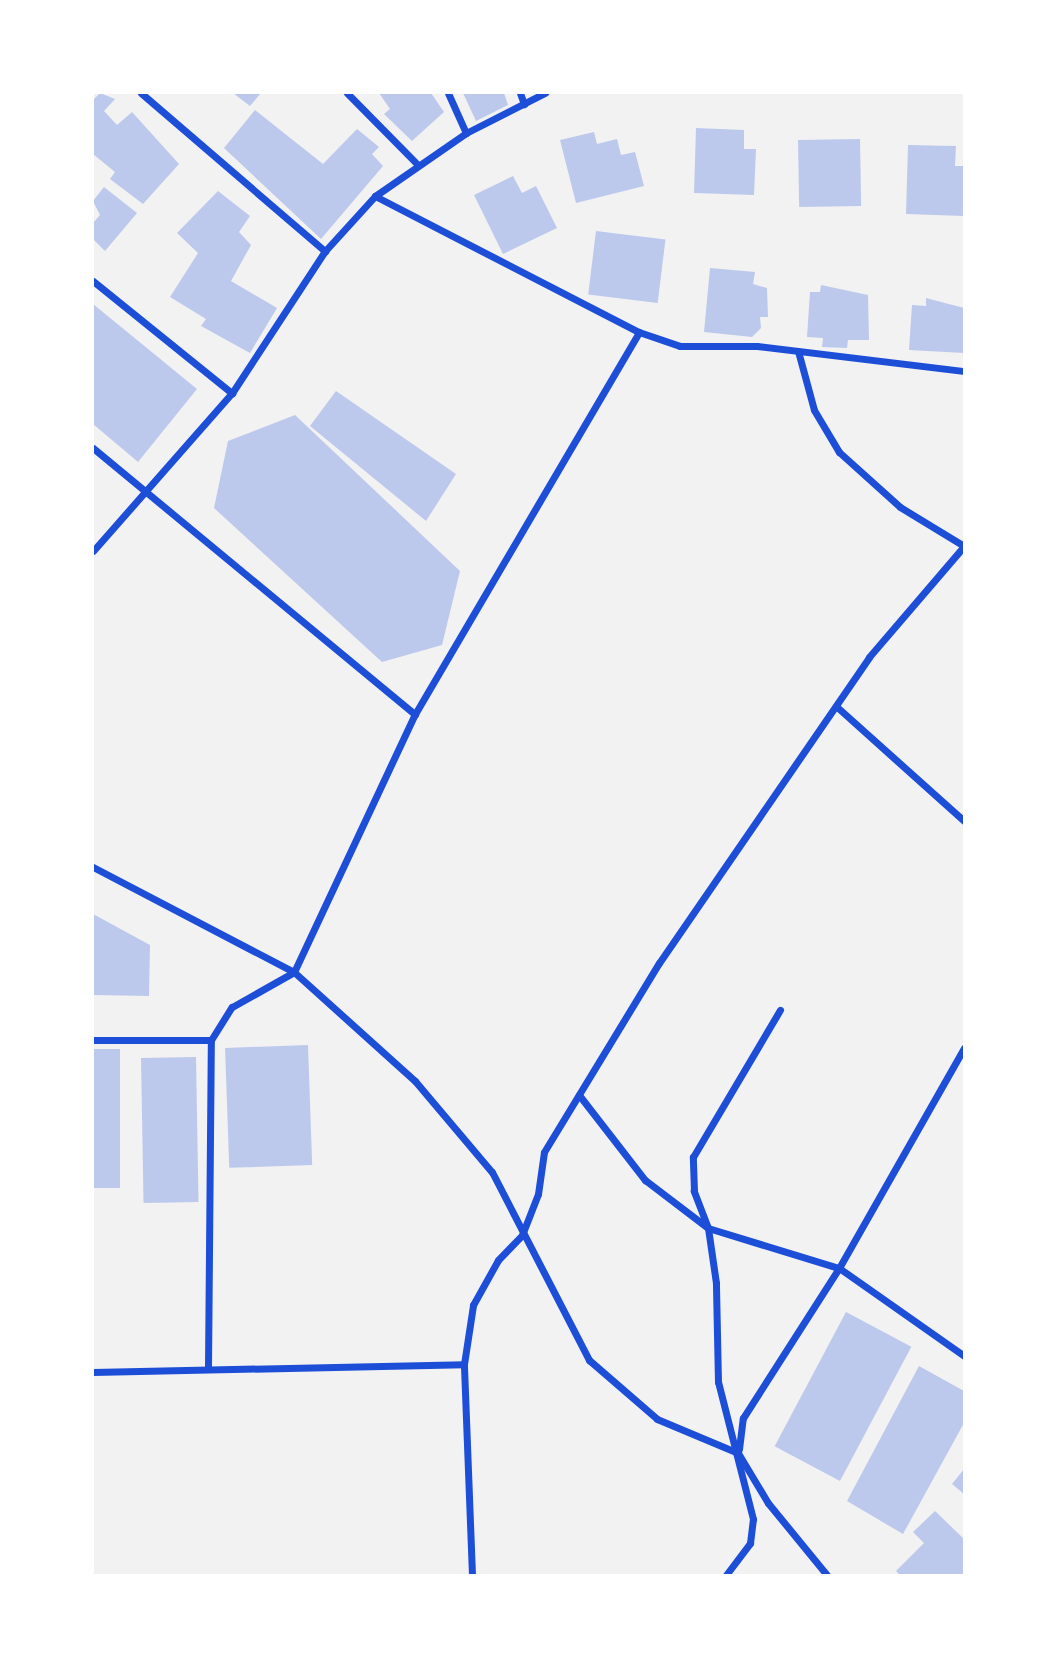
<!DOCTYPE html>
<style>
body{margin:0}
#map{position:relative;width:1057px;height:1668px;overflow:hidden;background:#f2f2f2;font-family:"Times New Roman",serif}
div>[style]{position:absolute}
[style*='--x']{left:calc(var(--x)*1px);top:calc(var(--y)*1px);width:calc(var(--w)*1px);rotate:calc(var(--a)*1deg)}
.building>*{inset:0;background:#bdc9ec;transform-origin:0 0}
.minor>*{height:7px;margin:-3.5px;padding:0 3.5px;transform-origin:3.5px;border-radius:3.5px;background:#1d4ed8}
span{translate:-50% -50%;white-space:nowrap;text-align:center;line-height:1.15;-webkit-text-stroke:5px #fff;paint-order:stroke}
.frame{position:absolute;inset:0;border:94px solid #fff;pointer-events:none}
</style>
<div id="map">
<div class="building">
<div style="clip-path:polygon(100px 93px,115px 99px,104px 111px,117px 125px,132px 112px,179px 164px,143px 204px,110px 179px,115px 172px,93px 154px,93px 100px)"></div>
<div style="clip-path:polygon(233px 93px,261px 93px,250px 106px)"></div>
<div style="clip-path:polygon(379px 93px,431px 93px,444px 112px,412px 141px,384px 114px,390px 109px)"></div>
<div style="clip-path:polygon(463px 93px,504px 93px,508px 105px,476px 121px)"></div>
<div style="clip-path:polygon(255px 110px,323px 164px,357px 129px,379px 147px,372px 154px,383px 166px,321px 239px,224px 148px)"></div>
<div style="clip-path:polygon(696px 128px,744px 130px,744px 149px,756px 149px,754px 195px,694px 193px)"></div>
<div style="clip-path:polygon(594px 132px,597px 144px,617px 139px,621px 155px,635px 152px,644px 186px,576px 203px,560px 140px)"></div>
<div style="left:860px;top:139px;width:67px;height:62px;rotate:89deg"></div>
<div style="clip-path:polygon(908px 145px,956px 146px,955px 166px,964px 166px,964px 216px,906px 214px)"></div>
<div style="clip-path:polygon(513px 176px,522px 193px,536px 186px,557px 228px,503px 254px,474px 195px)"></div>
<div style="clip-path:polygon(104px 187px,137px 213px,105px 251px,93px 239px,93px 223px,100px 215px,93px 201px)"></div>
<div style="clip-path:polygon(218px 191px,250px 216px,239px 232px,251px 245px,231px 281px,277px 308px,250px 353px,201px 326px,206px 319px,170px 297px,198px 253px,177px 233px)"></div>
<div style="left:596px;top:231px;width:70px;height:64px;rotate:7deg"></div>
<div style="clip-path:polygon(710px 268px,755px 272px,753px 284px,767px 288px,768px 317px,760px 317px,761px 328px,752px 337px,704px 332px)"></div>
<div style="clip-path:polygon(821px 285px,868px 295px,869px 340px,848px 340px,847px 348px,822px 347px,823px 338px,807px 337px,810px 292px,820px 292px)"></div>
<div style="clip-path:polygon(926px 298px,964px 308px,964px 353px,909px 350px,912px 305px,926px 306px)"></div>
<div style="clip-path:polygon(93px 304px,197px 389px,138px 462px,93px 424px)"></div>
<div style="clip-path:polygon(336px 391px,456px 474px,426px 521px,310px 426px)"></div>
<div style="clip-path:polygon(295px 415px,460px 571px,442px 645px,382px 662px,214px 508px,228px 441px)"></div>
<div style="clip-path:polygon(93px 914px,150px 945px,149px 996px,93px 995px)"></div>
<div style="left:308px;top:1045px;width:120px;height:83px;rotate:88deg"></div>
<div style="left:93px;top:1049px;width:27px;height:139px"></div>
<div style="left:196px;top:1057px;width:145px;height:55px;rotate:89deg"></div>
<div style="left:846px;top:1312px;width:74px;height:152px;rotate:28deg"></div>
<div style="clip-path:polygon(919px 1366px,964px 1391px,964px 1423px,903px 1534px,847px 1501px)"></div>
<div style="clip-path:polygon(964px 1469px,964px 1494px,952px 1484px)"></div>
<div style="clip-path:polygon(935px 1511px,964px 1539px,964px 1575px,900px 1575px,896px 1571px,924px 1543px,913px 1532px)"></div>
</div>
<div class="minor">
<div style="--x:141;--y:93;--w:243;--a:40.7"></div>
<div style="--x:347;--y:93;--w:101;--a:45.4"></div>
<div style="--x:448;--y:93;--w:44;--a:65.8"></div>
<div style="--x:520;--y:93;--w:12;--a:70"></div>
<div style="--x:375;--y:196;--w:297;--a:27.3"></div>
<div style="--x:639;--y:332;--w:43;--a:18.9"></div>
<div style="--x:680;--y:346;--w:77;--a:0"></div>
<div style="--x:757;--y:346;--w:209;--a:6.9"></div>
<div style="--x:93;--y:281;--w:179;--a:38.9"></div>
<div style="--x:798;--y:351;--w:61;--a:74.8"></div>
<div style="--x:814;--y:410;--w:49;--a:59.2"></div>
<div style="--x:839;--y:452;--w:82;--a:42"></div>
<div style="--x:900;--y:507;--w:75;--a:31.4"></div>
<div style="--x:93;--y:448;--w:418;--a:39.6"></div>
<div style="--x:93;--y:551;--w:210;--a:-48.7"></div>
<div style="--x:232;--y:393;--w:170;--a:-56.8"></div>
<div style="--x:325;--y:251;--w:74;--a:-47.7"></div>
<div style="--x:375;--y:196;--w:111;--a:-34.7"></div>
<div style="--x:466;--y:133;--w:89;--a:-26.9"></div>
<div style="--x:837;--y:707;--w:171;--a:41.9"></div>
<div style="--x:93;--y:867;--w:227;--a:27.6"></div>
<div style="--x:294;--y:972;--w:285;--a:-64.9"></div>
<div style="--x:415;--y:714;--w:443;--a:-59.6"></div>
<div style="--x:93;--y:1040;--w:118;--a:0"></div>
<div style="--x:211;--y:1040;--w:39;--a:-58"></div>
<div style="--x:232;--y:1007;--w:71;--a:-29.4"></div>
<div style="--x:294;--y:972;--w:163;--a:42"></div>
<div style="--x:415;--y:1081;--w:119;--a:49.8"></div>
<div style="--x:492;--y:1172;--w:212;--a:62.7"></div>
<div style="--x:589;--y:1360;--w:90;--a:40.9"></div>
<div style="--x:657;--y:1419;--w:88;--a:22.8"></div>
<div style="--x:738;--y:1453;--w:58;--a:59"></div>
<div style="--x:768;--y:1503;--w:93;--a:50.7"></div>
<div style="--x:579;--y:1095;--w:108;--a:52.2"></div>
<div style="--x:645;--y:1180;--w:79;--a:37.3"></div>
<div style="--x:708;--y:1228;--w:137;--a:17"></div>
<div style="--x:839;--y:1268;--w:153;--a:35.1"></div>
<div style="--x:208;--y:1367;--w:327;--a:-89.5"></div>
<div style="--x:93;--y:1372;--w:371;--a:-1.2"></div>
<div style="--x:739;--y:1449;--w:31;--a:-83"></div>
<div style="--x:743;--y:1418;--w:178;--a:-57.4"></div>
<div style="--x:839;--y:1268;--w:253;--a:-60.4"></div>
<div style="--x:472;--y:1575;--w:211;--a:-92.2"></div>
<div style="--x:464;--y:1364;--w:60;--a:-81.3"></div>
<div style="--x:473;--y:1305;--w:51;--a:-60.9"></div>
<div style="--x:498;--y:1260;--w:35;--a:-46"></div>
<div style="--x:522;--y:1235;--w:44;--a:-68.7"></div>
<div style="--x:538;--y:1194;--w:42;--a:-81.9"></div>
<div style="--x:544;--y:1152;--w:221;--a:-58.7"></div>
<div style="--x:659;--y:963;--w:371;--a:-55.5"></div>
<div style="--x:869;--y:657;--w:146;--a:-49.4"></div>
<div style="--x:726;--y:1575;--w:40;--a:-53"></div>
<div style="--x:750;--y:1543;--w:24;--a:-83"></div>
<div style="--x:753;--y:1519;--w:141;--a:-104.3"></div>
<div style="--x:718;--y:1382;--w:99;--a:-91.2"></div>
<div style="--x:716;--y:1283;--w:56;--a:-98.3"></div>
<div style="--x:708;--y:1228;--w:40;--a:-111"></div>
<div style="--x:694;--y:1191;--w:34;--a:-92"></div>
<div style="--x:693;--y:1157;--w:171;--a:-59.4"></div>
</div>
<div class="frame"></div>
</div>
